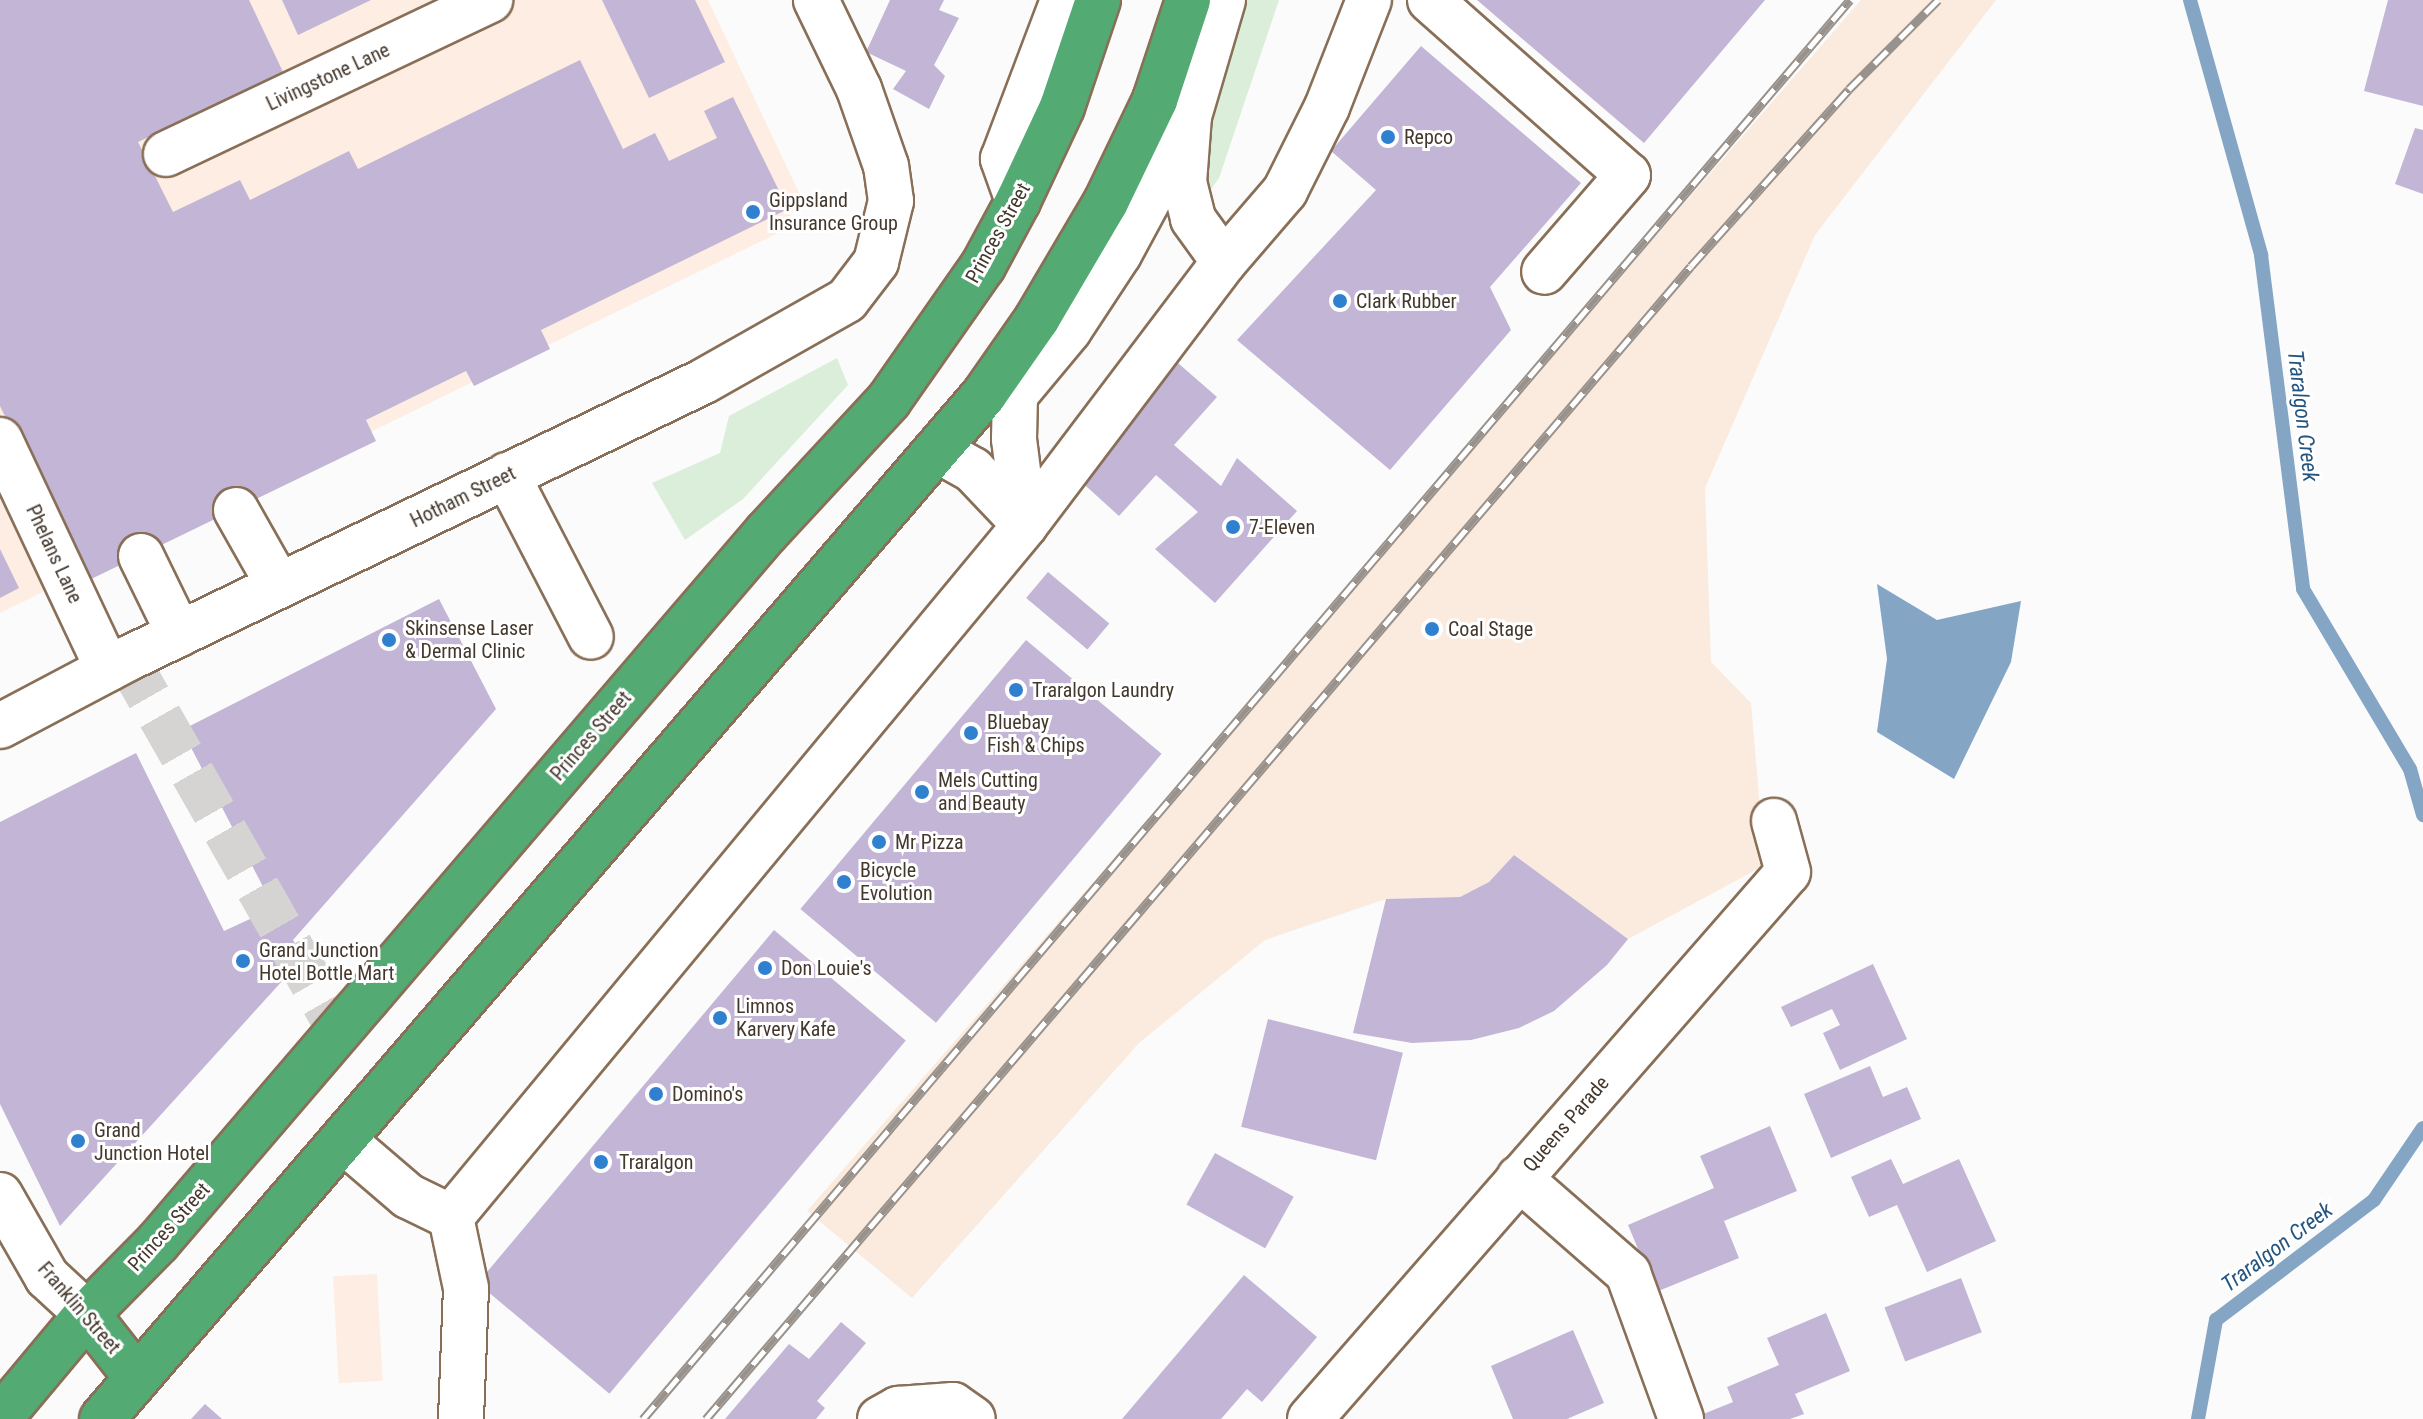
<!DOCTYPE html>
<style>
body{margin:0}
#map{position:relative;width:2423px;height:1419px;overflow:hidden;background:#fbfbfb;font-family:"Roboto Condensed",sans-serif}
div>[style]{position:absolute}
[style*='--x']{left:calc(var(--x)*1px);top:calc(var(--y)*1px);width:calc(var(--w)*1px);rotate:calc(var(--a)*1deg)}
.commercial>*{inset:0;background:#feede2;transform-origin:0 0}
.built>*{inset:0;background:#faebde}
.green>*{inset:0;background:#daeed9}
.water>*{inset:0;background:#85a5c5}
.stream>*{height:14px;margin:-7px;padding:0 7px;transform-origin:7px;border-radius:7px;background:#85a5c5}
.building>*{inset:0;background:#c2b5d6;transform-origin:0 0}
.minor-tunnel>*{height:44px;margin-top:-22px;transform-origin:0;background:repeating-linear-gradient(90deg,#d6d4d2 0 44px,transparent 0 66px)}
.roads{filter:drop-shadow(2px 0 #896f57) drop-shadow(-2px 0 #896f57) drop-shadow(0 2px #896f57) drop-shadow(0 -2px #896f57)}
.minor>*{height:44px;margin:-22px;padding:0 22px;transform-origin:22px;border-radius:22px;background:#fff}
.highway>*{height:44px;margin:-22px;padding:0 22px;transform-origin:22px;border-radius:22px;background:#53aa73}
.rail>*{height:9px;margin-top:-4.5px;transform-origin:0;background:repeating-linear-gradient(90deg,#fff 0 18px,#99928c 0 36px);box-sizing:border-box;border-block:2px solid #99928c}
.dots>*{width:22px;height:22px;translate:-50% -50%;box-sizing:border-box;border:4px solid #fff;border-radius:50%}
span{translate:-50% -50%;white-space:nowrap;text-align:center;line-height:1.15;-webkit-text-stroke:6px #fff;paint-order:stroke}
.street-label{font-size:20px;color:#44382d}
.poi-label{font-size:20px;color:#44382d}
.left{translate:0 -50%;text-align:left}
.water-label{font-size:22px;color:#245580;font-style:italic}
</style>
<div id="map">
<div class="commercial">
<div style="clip-path:polygon(0 0,708px 0,801px 197px,782px 231px,0 613px)"></div>
<div style="left:377px;top:1274px;width:107px;height:44px;rotate:87deg"></div>
</div>
<div class="built">
<div style="clip-path:polygon(1861px 0,1996px 0,1815px 235px,1705px 488px,1711px 662px,1751px 703px,1765px 865px,1628px 939px,1514px 855px,1489px 882px,1460px 897px,1386px 899px,1265px 940px,1139px 1043px,912px 1298px,807px 1211px)"></div>
</div>
<div class="green">
<div style="clip-path:polygon(1242px 0,1279px 0,1219px 178px,1195px 211px,1191px 144px)"></div>
<div style="clip-path:polygon(837px 358px,848px 385px,743px 499px,685px 540px,652px 483px,720px 453px,729px 416px)"></div>
</div>
<div class="water">
<div style="clip-path:polygon(1877px 584px,1937px 620px,2021px 601px,2011px 662px,1954px 779px,1877px 732px,1887px 659px)"></div>
</div>
<div class="stream">
<div style="--x:2190;--y:0;--w:265;--a:74.4"></div>
<div style="--x:2261;--y:255;--w:337;--a:82.8"></div>
<div style="--x:2303;--y:589;--w:209;--a:59.3"></div>
<div style="--x:2410;--y:769;--w:48;--a:74.2"></div>
<div style="--x:2198;--y:1419;--w:101;--a:-79.7"></div>
<div style="--x:2216;--y:1320;--w:198;--a:-37.2"></div>
<div style="--x:2374;--y:1200;--w:87;--a:-55.8"></div>
</div>
<div class="building">
<div style="clip-path:polygon(0 0,249px 0,283px 72px,138px 142px,173px 212px,240px 180px,250px 200px,349px 151px,358px 169px,580px 60px,623px 149px,655px 133px,669px 161px,717px 138px,704px 111px,733px 97px,788px 209px,541px 330px,550px 349px,474px 386px,466px 371px,366px 420px,376px 441px,85px 582px,0 406px)"></div>
<div style="clip-path:polygon(282px 0,371px 0,298px 35px)"></div>
<div style="clip-path:polygon(602px 0,695px 0,725px 62px,649px 98px)"></div>
<div style="clip-path:polygon(890px 0,944px 0,939px 10px,959px 18px,934px 65px,945px 76px,929px 109px,893px 89px,906px 71px,866px 52px)"></div>
<div style="clip-path:polygon(1477px 0,1765px 0,1644px 143px)"></div>
<div style="clip-path:polygon(2388px 0,2423px 0,2423px 106px,2364px 91px)"></div>
<div style="clip-path:polygon(1421px 46px,1581px 183px,1490px 287px,1511px 330px,1390px 470px,1237px 340px,1376px 190px,1331px 151px)"></div>
<div style="clip-path:polygon(2415px 128px,2423px 130px,2423px 194px,2395px 184px)"></div>
<div style="clip-path:polygon(1178px 363px,1217px 397px,1174px 445px,1221px 486px,1237px 458px,1297px 511px,1215px 603px,1155px 549px,1198px 512px,1156px 475px,1119px 516px,1076px 477px)"></div>
<div style="clip-path:polygon(0 549px,19px 588px,0 598px)"></div>
<div style="left:1048px;top:572px;width:80px;height:34px;rotate:40deg"></div>
<div style="clip-path:polygon(439px 599px,496px 709px,293px 940px,303px 958px,60px 1226px,0 1104px,0 822px,136px 753px,224px 931px,274px 908px,182px 730px)"></div>
<div style="left:1026px;top:640px;width:177px;height:351px;rotate:40deg"></div>
<div style="clip-path:polygon(1514px 855px,1628px 939px,1607px 965px,1554px 1011px,1519px 1028px,1471px 1040px,1412px 1043px,1353px 1033px,1386px 899px,1460px 897px,1489px 882px)"></div>
<div style="left:774px;top:930px;width:172px;height:461px;rotate:40deg"></div>
<div style="clip-path:polygon(1873px 964px,1907px 1039px,1840px 1070px,1823px 1033px,1840px 1025px,1832px 1009px,1791px 1027px,1781px 1007px)"></div>
<div style="left:1268px;top:1019px;width:139px;height:111px;rotate:14deg"></div>
<div style="clip-path:polygon(1870px 1066px,1883px 1097px,1907px 1087px,1921px 1119px,1831px 1158px,1804px 1094px)"></div>
<div style="clip-path:polygon(1770px 1126px,1797px 1191px,1724px 1221px,1739px 1258px,1656px 1292px,1628px 1225px,1714px 1188px,1700px 1156px)"></div>
<div style="left:1215px;top:1153px;width:90px;height:59px;rotate:29deg"></div>
<div style="clip-path:polygon(1891px 1159px,1903px 1184px,1959px 1159px,1996px 1241px,1927px 1272px,1897px 1205px,1869px 1217px,1851px 1177px)"></div>
<div style="clip-path:polygon(1244px 1275px,1317px 1337px,1262px 1402px,1247px 1389px,1221px 1419px,1122px 1419px)"></div>
<div style="left:1961px;top:1278px;width:58px;height:82px;rotate:69deg"></div>
<div style="clip-path:polygon(1826px 1313px,1850px 1371px,1795px 1394px,1804px 1414px,1790px 1419px,1691px 1419px,1733px 1402px,1727px 1387px,1779px 1365px,1767px 1338px)"></div>
<div style="clip-path:polygon(841px 1322px,866px 1343px,817px 1401px,825px 1408px,816px 1419px,725px 1419px,789px 1344px,809px 1359px)"></div>
<div style="clip-path:polygon(1573px 1330px,1604px 1403px,1567px 1419px,1513px 1419px,1491px 1366px)"></div>
<div style="clip-path:polygon(205px 1404px,222px 1419px,191px 1419px)"></div>
</div>
<div class="minor-tunnel">
<div style="--x:127;--y:659;--w:427;--a:60.3"></div>
</div>
<div class="roads">
<div class="minor">
<div style="--x:1223;--y:0;--w:121;--a:106.3"></div>
<div style="--x:1189;--y:116;--w:66;--a:94.3"></div>
<div style="--x:1184;--y:182;--w:38;--a:76"></div>
<div style="--x:1193;--y:219;--w:53;--a:54.2"></div>
<div style="--x:1430;--y:0;--w:264;--a:41.5"></div>
<div style="--x:1628;--y:175;--w:128;--a:130.9"></div>
<div style="--x:166;--y:154;--w:359;--a:-25.4"></div>
<div style="--x:1018;--y:201;--w:45;--a:-109.7"></div>
<div style="--x:1003;--y:159;--w:170;--a:-69.3"></div>
<div style="--x:0;--y:440;--w:253;--a:64.8"></div>
<div style="--x:507;--y:475;--w:182;--a:62.6"></div>
<div style="--x:236;--y:510;--w:87;--a:60.5"></div>
<div style="--x:1025;--y:525;--w:330;--a:-52.9"></div>
<div style="--x:1224;--y:262;--w:94;--a:-49.3"></div>
<div style="--x:1285;--y:191;--w:94;--a:-63.4"></div>
<div style="--x:1327;--y:107;--w:115;--a:-68.6"></div>
<div style="--x:1025;--y:525;--w:87;--a:-97.3"></div>
<div style="--x:1014;--y:439;--w:44;--a:-88.7"></div>
<div style="--x:1015;--y:395;--w:85;--a:-50.3"></div>
<div style="--x:1069;--y:330;--w:91;--a:-56.7"></div>
<div style="--x:1119;--y:254;--w:84;--a:-61.6"></div>
<div style="--x:1159;--y:180;--w:80;--a:-92.9"></div>
<div style="--x:141;--y:556;--w:87;--a:64"></div>
<div style="--x:0;--y:726;--w:144;--a:-27.8"></div>
<div style="--x:127;--y:659;--w:640;--a:-25.72"></div>
<div style="--x:704;--y:381;--w:164;--a:-29.5"></div>
<div style="--x:847;--y:300;--w:48;--a:-52.7"></div>
<div style="--x:876;--y:262;--w:63;--a:-76.2"></div>
<div style="--x:891;--y:201;--w:35;--a:-98"></div>
<div style="--x:886;--y:166;--w:82;--a:-109.3"></div>
<div style="--x:859;--y:89;--w:99;--a:-115.8"></div>
<div style="--x:345;--y:1142;--w:83;--a:40.6"></div>
<div style="--x:408;--y:1196;--w:48;--a:26"></div>
<div style="--x:451;--y:1217;--w:73;--a:78.1"></div>
<div style="--x:466;--y:1288;--w:131;--a:92.2"></div>
<div style="--x:1519;--y:1178;--w:145;--a:41.1"></div>
<div style="--x:1628;--y:1273;--w:155;--a:70"></div>
<div style="--x:0;--y:1195;--w:95;--a:60.2"></div>
<div style="--x:47;--y:1277;--w:54;--a:42.8"></div>
<div style="--x:451;--y:1217;--w:899;--a:-50.32"></div>
<div style="--x:1025;--y:525;--w:76;--a:-133.4"></div>
<div style="--x:973;--y:470;--w:41;--a:-150.9"></div>
<div style="--x:880;--y:1419;--w:21;--a:-29"></div>
<div style="--x:898;--y:1409;--w:55;--a:-4.2"></div>
<div style="--x:953;--y:1405;--w:24;--a:35"></div>
<div style="--x:1310;--y:1419;--w:726;--a:-48.85"></div>
<div style="--x:1788;--y:872;--w:53;--a:-105.4"></div>
</div>
<div class="highway">
<div style="--x:87;--y:1314;--w:81;--a:52"></div>
<div style="--x:0;--y:1418;--w:136;--a:-50.1"></div>
<div style="--x:87;--y:1314;--w:101;--a:-45.4"></div>
<div style="--x:158;--y:1242;--w:934;--a:-49.39"></div>
<div style="--x:766;--y:533;--w:181;--a:-47.2"></div>
<div style="--x:889;--y:400;--w:164;--a:-55"></div>
<div style="--x:983;--y:266;--w:74;--a:-61.7"></div>
<div style="--x:1018;--y:201;--w:104;--a:-64.9"></div>
<div style="--x:1062;--y:107;--w:113;--a:-71.4"></div>
<div style="--x:102;--y:1419;--w:1351;--a:-49.26"></div>
<div style="--x:984;--y:395;--w:93;--a:-55.1"></div>
<div style="--x:1037;--y:319;--w:136;--a:-59.5"></div>
<div style="--x:1106;--y:202;--w:113;--a:-64.3"></div>
<div style="--x:1155;--y:100;--w:105;--a:-71.7"></div>
</div>
</div>
<div class="rail">
<div style="--x:643;--y:1419;--w:1863;--a:-49.62"></div>
<div style="--x:706;--y:1419;--w:1516;--a:-49.49"></div>
<div style="--x:1691;--y:266;--w:237;--a:-48.2"></div>
<div style="--x:1849;--y:89;--w:126;--a:-45"></div>
</div>
<div class="dots">
<div style="left:1388px;top:137px;background:#2f80cf"></div>
<div style="left:753px;top:212px;background:#2f80cf"></div>
<div style="left:1340px;top:301px;background:#2f80cf"></div>
<div style="left:1233px;top:527px;background:#2f80cf"></div>
<div style="left:1432px;top:629px;background:#2f80cf"></div>
<div style="left:389px;top:640px;background:#2f80cf"></div>
<div style="left:1016px;top:690px;background:#2f80cf"></div>
<div style="left:971px;top:733px;background:#2f80cf"></div>
<div style="left:922px;top:792px;background:#2f80cf"></div>
<div style="left:879px;top:842px;background:#2f80cf"></div>
<div style="left:844px;top:882px;background:#2f80cf"></div>
<div style="left:243px;top:961px;background:#2f80cf"></div>
<div style="left:765px;top:968px;background:#2f80cf"></div>
<div style="left:720px;top:1018px;background:#2f80cf"></div>
<div style="left:656px;top:1094px;background:#2f80cf"></div>
<div style="left:78px;top:1141px;background:#2f80cf"></div>
<div style="left:601px;top:1162px;background:#2f80cf"></div>
</div>
<div class="street-label">
<span style="left:328px;top:77px;rotate:-25deg">Livingstone Lane</span>
<span style="left:998px;top:233px;rotate:-61deg">Princes Street</span>
<span style="left:463px;top:497px;rotate:-26deg">Hotham Street</span>
<span style="left:54px;top:554px;rotate:65deg">Phelans Lane</span>
<span style="left:591px;top:736px;rotate:-49deg">Princes Street</span>
<span style="left:1566px;top:1124px;rotate:-49deg">Queens Parade</span>
<span style="left:169px;top:1227px;rotate:-48deg">Princes Street</span>
<span style="left:79px;top:1308px;rotate:49deg">Franklin Street</span>
</div>
<div class="poi-label">
<span class="left" style="left:1404px;top:137px">Repco</span>
<span class="left" style="left:769px;top:212px">Gippsland<br>Insurance Group</span>
<span class="left" style="left:1356px;top:301px">Clark Rubber</span>
<span class="left" style="left:1249px;top:527px">7-Eleven</span>
<span class="left" style="left:405px;top:640px">Skinsense Laser<br>&amp; Dermal Clinic</span>
<span class="left" style="left:1448px;top:629px">Coal Stage</span>
<span class="left" style="left:1032px;top:690px">Traralgon Laundry</span>
<span class="left" style="left:987px;top:734px">Bluebay<br>Fish &amp; Chips</span>
<span class="left" style="left:938px;top:792px">Mels Cutting<br>and Beauty</span>
<span class="left" style="left:895px;top:842px">Mr Pizza</span>
<span class="left" style="left:860px;top:882px">Bicycle<br>Evolution</span>
<span class="left" style="left:259px;top:962px">Grand Junction<br>Hotel Bottle Mart</span>
<span class="left" style="left:781px;top:968px">Don Louie's</span>
<span class="left" style="left:736px;top:1018px">Limnos<br>Karvery Kafe</span>
<span class="left" style="left:672px;top:1094px">Domino's</span>
<span class="left" style="left:94px;top:1142px">Grand<br>Junction Hotel</span>
<span class="left" style="left:619px;top:1162px">Traralgon</span>
</div>
<div class="water-label">
<span style="left:2303px;top:416px;rotate:83deg">Traralgon Creek</span>
<span style="left:2277px;top:1247px;rotate:-37deg">Traralgon Creek</span>
</div>
</div>
